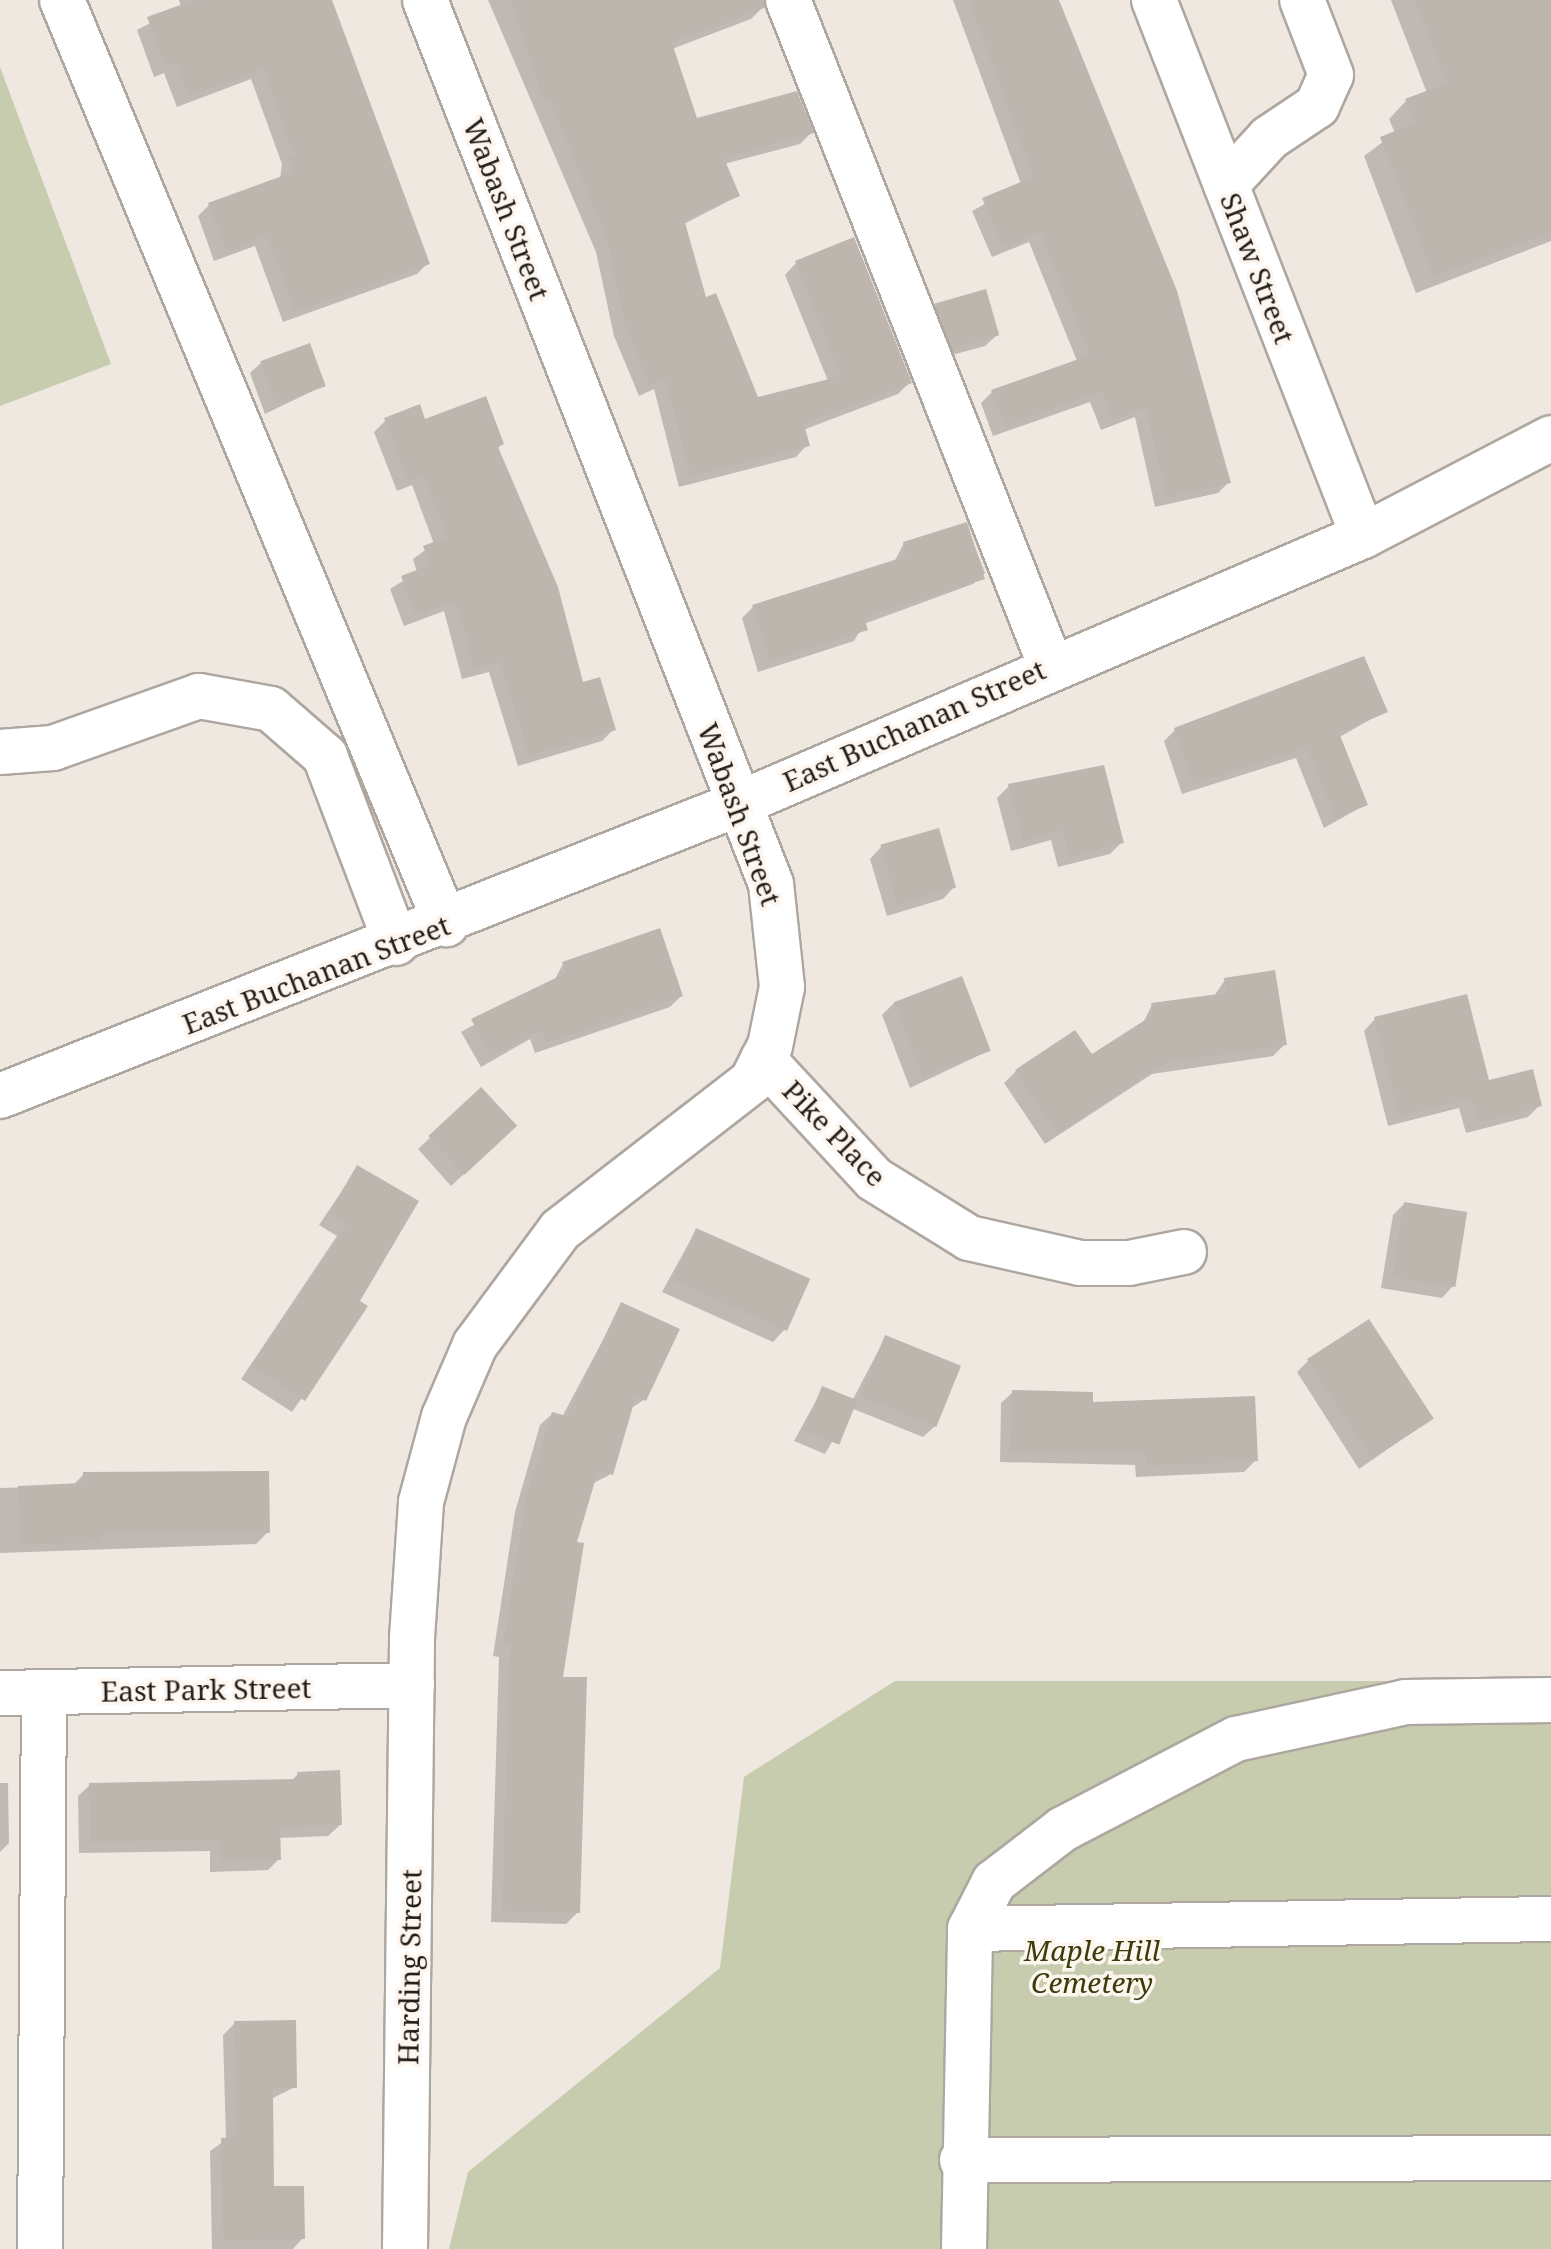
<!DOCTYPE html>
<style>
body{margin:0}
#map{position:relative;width:1551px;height:2249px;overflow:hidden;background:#efe8e1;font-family:"Noto Serif",serif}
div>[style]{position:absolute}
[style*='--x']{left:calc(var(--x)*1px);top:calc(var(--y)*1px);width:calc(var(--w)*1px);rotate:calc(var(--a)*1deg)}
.green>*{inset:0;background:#c6ccad}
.shadow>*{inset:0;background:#0003}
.building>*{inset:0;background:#bdb6af;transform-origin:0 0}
.roads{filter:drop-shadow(2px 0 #aea7a0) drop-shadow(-2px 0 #aea7a0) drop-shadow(0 2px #aea7a0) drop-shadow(0 -2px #aea7a0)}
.minor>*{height:44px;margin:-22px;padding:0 22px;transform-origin:22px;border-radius:22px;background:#fff}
span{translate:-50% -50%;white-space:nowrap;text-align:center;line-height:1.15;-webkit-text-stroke:7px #fdf5ee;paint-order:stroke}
.street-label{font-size:28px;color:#201d1a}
.park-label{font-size:28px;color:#373d0c;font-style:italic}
</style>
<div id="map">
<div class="green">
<div style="clip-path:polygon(0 67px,111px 364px,0 406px)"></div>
<div style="clip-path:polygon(895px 1681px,1551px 1681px,1551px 2249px,449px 2249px,468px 2172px,720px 1968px,744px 1777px)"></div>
</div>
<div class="shadow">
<div style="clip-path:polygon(179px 0,329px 0,428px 263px,417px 274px,283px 322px,255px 246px,214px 261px,198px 216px,209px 205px,280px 179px,282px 164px,251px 79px,177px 107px,164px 73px,154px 77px,137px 30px,181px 7px)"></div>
<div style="clip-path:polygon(488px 0,759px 0,762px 8px,751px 19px,672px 49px,696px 120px,811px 133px,800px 144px,724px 164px,738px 196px,684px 224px,705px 300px,757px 399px,828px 381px,785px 275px,796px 263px,910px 382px,898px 394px,803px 430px,807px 445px,796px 457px,679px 487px,654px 389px,639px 396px,614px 336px,596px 252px)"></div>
<div style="clip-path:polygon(953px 0,1058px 0,1229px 482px,1218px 493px,1155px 507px,1135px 417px,1101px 430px,1090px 402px,993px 436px,981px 403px,992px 392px,1077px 361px,1029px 242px,992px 257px,972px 211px,1021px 184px)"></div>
<div style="clip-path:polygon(1391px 0,1551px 0,1551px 241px,1416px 293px,1364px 156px,1395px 133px,1389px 119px,1406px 101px,1427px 93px)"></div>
<div style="clip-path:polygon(936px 305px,997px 335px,985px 346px,941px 358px,924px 317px)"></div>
<div style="clip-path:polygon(262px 362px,323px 386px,265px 414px,250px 373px)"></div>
<div style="clip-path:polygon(386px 420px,424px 422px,502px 444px,497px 449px,581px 684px,614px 729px,602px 741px,518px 766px,489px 672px,462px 679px,444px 611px,404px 626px,390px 589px,417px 572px,413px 559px,434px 544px,412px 485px,397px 491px,374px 432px)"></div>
<div style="clip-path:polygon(966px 524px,985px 573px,973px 584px,864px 624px,854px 641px,758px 672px,742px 618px,753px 607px,894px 562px,904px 543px)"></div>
<div style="clip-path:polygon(1385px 711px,1338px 738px,1365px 805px,1324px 828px,1296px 758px,1182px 794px,1164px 741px,1175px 730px)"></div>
<div style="clip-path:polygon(1009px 786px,1122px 842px,1110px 854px,1058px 867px,1051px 840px,1011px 851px,997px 798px)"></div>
<div style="clip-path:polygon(881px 847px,954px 887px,943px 899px,887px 916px,870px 859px)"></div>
<div style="clip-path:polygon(563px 964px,681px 996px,670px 1007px,535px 1053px,530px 1039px,481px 1067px,461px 1032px,554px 981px)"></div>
<div style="clip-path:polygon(1225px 980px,1285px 1044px,1273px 1056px,1152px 1074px,1045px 1144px,1004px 1083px,1016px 1071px,1092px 1057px,1142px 1025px,1152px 1005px,1214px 996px)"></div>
<div style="clip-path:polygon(894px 1003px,988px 1051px,910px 1088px,882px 1015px)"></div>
<div style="clip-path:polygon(1375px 1019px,1488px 1082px,1540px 1105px,1528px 1117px,1466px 1133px,1459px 1108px,1388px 1126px,1364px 1031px)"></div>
<div style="clip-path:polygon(481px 1090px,503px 1138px,451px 1186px,418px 1149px)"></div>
<div style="clip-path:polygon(358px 1167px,357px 1302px,365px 1307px,292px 1412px,241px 1379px,337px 1236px,319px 1225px)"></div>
<div style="clip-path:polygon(1404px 1204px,1453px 1286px,1442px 1298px,1381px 1288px,1393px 1215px)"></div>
<div style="clip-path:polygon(696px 1230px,784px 1330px,773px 1342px,662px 1292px)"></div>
<div style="clip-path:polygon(622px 1304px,645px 1399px,630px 1409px,611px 1474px,592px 1484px,575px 1544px,560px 1679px,578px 1912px,566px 1924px,491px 1922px,499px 1657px,493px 1656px,515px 1512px,540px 1425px,552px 1414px,562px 1417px)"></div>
<div style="clip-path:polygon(885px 1338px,935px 1426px,923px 1437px,851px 1408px,825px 1454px,794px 1441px,823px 1388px,852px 1401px)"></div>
<div style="clip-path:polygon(1308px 1361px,1431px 1419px,1359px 1469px,1297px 1372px)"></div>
<div style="clip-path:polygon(1013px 1392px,1091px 1404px,1256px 1460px,1244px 1472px,1136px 1477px,1135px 1465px,1000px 1462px,1001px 1403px)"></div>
<div style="clip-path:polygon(84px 1474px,268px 1532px,256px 1544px,0 1553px,0 1488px,72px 1486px)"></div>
<div style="clip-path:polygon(298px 1774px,340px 1825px,328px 1836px,279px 1838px,279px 1859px,268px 1870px,210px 1872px,210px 1851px,79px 1853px,78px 1796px,90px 1785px,291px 1781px)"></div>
<div style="clip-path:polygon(0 1783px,8px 1783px,9px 1843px,0 1852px)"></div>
<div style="clip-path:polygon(235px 2023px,295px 2087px,271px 2099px,272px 2188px,303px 2238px,293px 2249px,212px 2249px,210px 2151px,226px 2140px,223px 2035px)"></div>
</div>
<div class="building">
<div style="clip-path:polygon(194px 0,332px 0,430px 264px,295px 312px,267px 236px,226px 251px,208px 203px,293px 172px,287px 156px,293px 154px,263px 69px,189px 97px,176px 63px,165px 67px,147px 17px)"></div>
<div style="clip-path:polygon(511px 0,764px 0,764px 8px,672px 43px,697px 118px,797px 91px,814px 133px,724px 158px,740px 196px,684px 219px,706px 297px,716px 293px,758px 397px,841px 376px,795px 261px,854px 237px,912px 383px,804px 424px,810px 446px,691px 476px,665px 379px,650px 386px,625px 324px,607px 240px,550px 100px,544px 102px)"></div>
<div style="clip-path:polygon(969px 0,1059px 0,1177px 291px,1231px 483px,1166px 497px,1146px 408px,1112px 420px,1101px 392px,1004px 426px,991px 390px,1090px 355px,1040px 232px,1003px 248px,982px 198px,1033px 177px)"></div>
<div style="clip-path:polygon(1415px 0,1551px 0,1551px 232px,1434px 277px,1380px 137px,1415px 123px,1405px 99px,1447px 83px)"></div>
<div style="left:986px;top:289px;width:48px;height:53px;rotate:74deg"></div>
<div style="left:310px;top:343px;width:46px;height:53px;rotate:70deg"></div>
<div style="clip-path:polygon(486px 396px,504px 444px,498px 447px,558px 587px,583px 682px,600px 677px,616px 730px,529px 756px,500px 661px,474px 669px,456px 601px,416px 616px,401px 576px,430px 565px,423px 546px,447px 537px,424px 475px,408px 481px,384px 418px,420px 404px,425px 419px)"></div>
<div style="clip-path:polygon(967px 522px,985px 579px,864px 618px,868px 630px,770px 661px,752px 605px,907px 556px,903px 542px)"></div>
<div style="clip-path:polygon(1364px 656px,1388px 712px,1339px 733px,1368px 805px,1335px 818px,1307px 748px,1193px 784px,1174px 728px)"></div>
<div style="clip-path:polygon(1104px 765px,1124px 843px,1070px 857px,1062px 830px,1023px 841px,1008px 784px)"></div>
<div style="left:939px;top:828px;width:62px;height:61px;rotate:74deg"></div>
<div style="clip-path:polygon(660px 928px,683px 996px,546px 1043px,541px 1030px,492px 1057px,471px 1019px,566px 973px,562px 962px)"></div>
<div style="clip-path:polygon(1275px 970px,1287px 1045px,1165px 1063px,1057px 1134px,1015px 1070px,1075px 1030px,1092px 1054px,1153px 1015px,1151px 1003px,1226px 993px,1224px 978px)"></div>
<div style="left:962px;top:976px;width:80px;height:73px;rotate:69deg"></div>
<div style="clip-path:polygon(1467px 994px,1489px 1080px,1533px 1069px,1542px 1106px,1477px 1123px,1471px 1098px,1399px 1116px,1374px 1017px)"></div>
<div style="left:481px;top:1087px;width:53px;height:72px;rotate:47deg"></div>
<div style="clip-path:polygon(357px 1165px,419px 1201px,360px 1301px,368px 1306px,305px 1401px,251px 1366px,347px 1224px,329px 1213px)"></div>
<div style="left:1404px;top:1202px;width:64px;height:76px;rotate:9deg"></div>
<div style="left:696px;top:1228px;width:125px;height:57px;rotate:24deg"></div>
<div style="clip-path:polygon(621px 1302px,680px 1329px,646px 1401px,636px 1396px,613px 1475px,598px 1471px,577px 1542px,584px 1543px,563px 1677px,587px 1677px,580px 1913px,502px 1911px,510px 1646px,503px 1645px,526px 1498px,552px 1412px,567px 1416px)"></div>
<div style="left:1369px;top:1319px;width:119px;height:74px;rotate:57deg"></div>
<div style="left:885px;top:1335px;width:82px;height:66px;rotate:22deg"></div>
<div style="left:822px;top:1386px;width:38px;height:48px;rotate:22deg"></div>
<div style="clip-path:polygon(1012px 1390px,1093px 1392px,1093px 1402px,1255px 1396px,1258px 1461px,1147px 1466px,1146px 1454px,1010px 1451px)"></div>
<div style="clip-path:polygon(269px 1471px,270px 1533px,101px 1534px,101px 1542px,20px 1545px,18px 1486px,83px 1483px,83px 1472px)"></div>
<div style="clip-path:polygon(340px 1770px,342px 1825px,280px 1827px,281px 1860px,221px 1861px,221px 1840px,90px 1842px,89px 1783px,298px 1779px,297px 1772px)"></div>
<div style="clip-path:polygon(296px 2020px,297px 2088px,273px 2088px,274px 2186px,304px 2186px,305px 2239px,223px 2241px,221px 2138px,237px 2137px,234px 2021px)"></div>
</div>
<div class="roads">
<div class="minor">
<div style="--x:62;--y:0;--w:1001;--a:67.43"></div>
<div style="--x:788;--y:0;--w:714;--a:68.47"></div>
<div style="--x:1154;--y:0;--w:575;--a:68.7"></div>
<div style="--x:1226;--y:185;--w:64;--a:-47.5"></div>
<div style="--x:1269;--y:138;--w:58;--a:-33.7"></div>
<div style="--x:1317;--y:106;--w:34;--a:-66"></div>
<div style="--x:1331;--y:75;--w:80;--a:-111.1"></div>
<div style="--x:0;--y:752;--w:53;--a:-4.3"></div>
<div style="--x:53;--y:748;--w:155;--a:-19.6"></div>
<div style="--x:199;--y:696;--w:73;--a:10.2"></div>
<div style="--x:271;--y:709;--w:72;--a:41"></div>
<div style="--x:325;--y:756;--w:200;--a:69.2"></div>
<div style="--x:763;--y:1059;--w:163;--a:47.2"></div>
<div style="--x:874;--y:1179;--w:112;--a:31.8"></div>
<div style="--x:969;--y:1238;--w:114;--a:12.7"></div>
<div style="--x:1080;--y:1263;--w:49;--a:0"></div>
<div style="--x:1129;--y:1263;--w:56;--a:-11.3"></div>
<div style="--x:0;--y:1096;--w:794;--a:-21.59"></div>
<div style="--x:738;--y:804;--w:680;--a:-23.21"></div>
<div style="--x:1363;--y:536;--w:212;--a:-27.5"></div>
<div style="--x:0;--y:1693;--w:412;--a:-1.1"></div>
<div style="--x:970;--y:1929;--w:581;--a:-0.99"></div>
<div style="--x:962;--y:2160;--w:589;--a:-0.19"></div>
<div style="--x:40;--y:2249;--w:556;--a:-89.59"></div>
<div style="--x:405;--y:2249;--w:611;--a:-89.34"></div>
<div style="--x:412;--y:1638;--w:136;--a:-86.2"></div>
<div style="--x:421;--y:1502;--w:88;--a:-74.9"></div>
<div style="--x:444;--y:1417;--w:78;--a:-66.7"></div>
<div style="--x:475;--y:1345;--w:143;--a:-53.5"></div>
<div style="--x:560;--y:1230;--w:243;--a:-37.8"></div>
<div style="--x:752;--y:1081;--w:39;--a:-63"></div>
<div style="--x:770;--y:1046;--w:60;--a:-78.5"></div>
<div style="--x:782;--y:987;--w:104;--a:-96.1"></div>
<div style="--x:771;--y:884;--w:949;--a:-111.38"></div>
<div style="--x:964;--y:2249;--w:320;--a:-88.9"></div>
<div style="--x:970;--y:1929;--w:53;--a:-62.9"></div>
<div style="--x:994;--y:1882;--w:87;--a:-37.5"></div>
<div style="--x:1063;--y:1829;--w:195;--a:-27.5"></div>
<div style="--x:1236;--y:1739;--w:173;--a:-12.3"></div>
<div style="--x:1405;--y:1702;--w:146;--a:-0.8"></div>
</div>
</div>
<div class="street-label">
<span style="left:507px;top:209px;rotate:69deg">Wabash Street</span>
<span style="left:1258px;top:268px;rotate:69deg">Shaw Street</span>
<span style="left:914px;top:725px;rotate:-24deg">East Buchanan Street</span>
<span style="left:740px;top:814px;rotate:70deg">Wabash Street</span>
<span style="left:316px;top:974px;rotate:-21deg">East Buchanan Street</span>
<span style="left:835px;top:1133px;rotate:46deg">Pike Place</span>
<span style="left:206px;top:1689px;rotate:-1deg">East Park Street</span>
<span style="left:409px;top:1967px;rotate:-89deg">Harding Street</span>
</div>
<div class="park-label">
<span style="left:1092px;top:1966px">Maple Hill<br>Cemetery</span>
</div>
</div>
